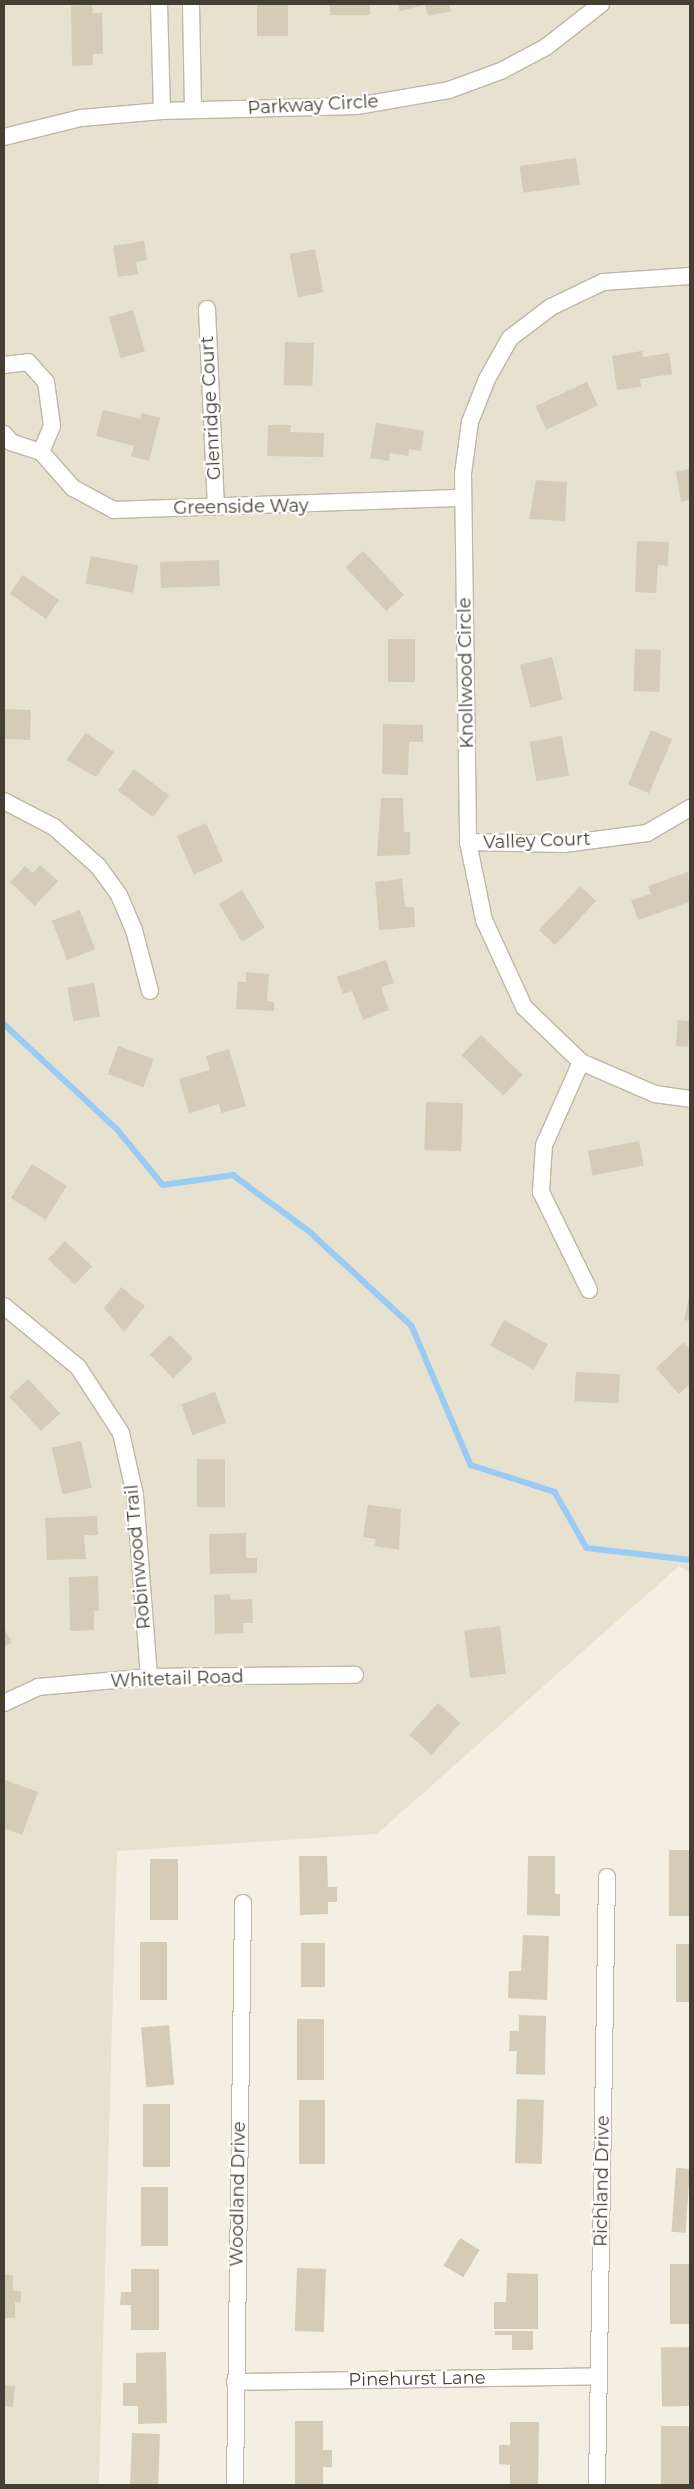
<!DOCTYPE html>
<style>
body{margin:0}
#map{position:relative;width:694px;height:2489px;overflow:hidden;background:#f3efe2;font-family:Montserrat,sans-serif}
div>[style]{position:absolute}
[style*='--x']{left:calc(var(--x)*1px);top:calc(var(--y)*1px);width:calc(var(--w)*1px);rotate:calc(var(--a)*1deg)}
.residential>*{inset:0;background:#e7e1d0}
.stream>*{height:5.5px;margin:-2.75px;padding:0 2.75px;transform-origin:2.75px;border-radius:2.75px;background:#99cbf5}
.building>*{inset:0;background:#d5cbb7;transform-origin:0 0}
.roads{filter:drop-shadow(1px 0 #beb7a5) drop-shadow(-1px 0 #beb7a5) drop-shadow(0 1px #beb7a5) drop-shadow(0 -1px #beb7a5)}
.minor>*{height:16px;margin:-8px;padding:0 8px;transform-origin:8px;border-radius:8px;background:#fff}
span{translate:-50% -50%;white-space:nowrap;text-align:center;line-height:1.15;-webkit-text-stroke:4.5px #fff;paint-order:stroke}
.street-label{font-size:18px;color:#453e33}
.frame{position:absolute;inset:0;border:5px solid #453e33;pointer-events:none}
</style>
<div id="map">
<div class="residential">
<div style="clip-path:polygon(4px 4px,690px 4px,690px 1573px,679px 1566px,377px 1834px,117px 1851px,99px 2485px,4px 2485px)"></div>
</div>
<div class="stream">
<div style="--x:4;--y:1024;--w:154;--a:42.9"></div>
<div style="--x:117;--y:1129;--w:72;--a:50.6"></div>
<div style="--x:163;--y:1185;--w:71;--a:-8.1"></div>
<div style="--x:233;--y:1175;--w:94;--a:36.4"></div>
<div style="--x:309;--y:1231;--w:140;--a:42.7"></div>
<div style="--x:412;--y:1326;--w:151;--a:67"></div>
<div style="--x:471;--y:1465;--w:88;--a:17.8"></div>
<div style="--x:555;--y:1492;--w:64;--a:60.3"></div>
<div style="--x:587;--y:1548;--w:104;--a:6.6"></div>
</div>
<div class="building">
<div style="left:257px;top:4px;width:31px;height:32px"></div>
<div style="left:330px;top:4px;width:40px;height:11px"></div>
<div style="clip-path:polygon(398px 4px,449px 4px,451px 11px,428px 16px,425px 5px,400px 11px)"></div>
<div style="clip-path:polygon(92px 5px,93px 13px,102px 13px,103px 54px,93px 54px,93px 65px,72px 66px,71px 6px)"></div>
<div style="left:576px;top:158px;width:27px;height:57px;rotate:82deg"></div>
<div style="clip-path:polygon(144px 241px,147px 260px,136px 262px,138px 274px,118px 277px,113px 246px)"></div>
<div style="left:315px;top:249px;width:44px;height:26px;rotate:79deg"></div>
<div style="left:133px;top:310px;width:43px;height:25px;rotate:74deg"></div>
<div style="left:285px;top:342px;width:29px;height:43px;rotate:2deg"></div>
<div style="clip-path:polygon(642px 351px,643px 357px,669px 353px,672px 374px,640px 379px,641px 387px,617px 390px,612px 356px)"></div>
<div style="left:587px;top:382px;width:26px;height:57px;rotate:65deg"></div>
<div style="clip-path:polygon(103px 410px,141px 419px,142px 413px,160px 418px,149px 461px,131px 456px,134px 446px,96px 436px)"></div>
<div style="clip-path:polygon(376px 423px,424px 431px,421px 451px,409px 449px,408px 456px,390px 453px,389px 461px,370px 458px)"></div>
<div style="clip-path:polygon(268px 425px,291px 425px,290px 432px,324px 433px,323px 457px,267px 456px)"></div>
<div style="clip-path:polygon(690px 469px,690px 500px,681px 502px,676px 472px)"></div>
<div style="clip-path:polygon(536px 480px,567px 482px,565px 521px,529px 519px)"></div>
<div style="clip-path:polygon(637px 541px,669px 542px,668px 566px,658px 565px,656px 593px,635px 592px)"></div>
<div style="left:363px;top:551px;width:60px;height:24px;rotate:47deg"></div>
<div style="left:91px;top:556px;width:48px;height:28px;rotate:11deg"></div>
<div style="left:219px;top:560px;width:26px;height:59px;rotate:88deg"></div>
<div style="left:23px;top:575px;width:44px;height:23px;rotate:35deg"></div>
<div style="left:388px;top:639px;width:27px;height:43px"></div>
<div style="left:635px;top:649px;width:26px;height:42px;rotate:2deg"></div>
<div style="left:552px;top:657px;width:44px;height:33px;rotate:76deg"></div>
<div style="left:5px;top:709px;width:26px;height:30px;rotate:2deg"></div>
<div style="clip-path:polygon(383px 724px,423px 725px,423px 742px,409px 742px,408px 775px,382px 774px)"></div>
<div style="left:651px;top:730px;width:23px;height:59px;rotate:23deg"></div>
<div style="clip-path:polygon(86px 733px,114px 752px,96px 777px,66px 760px)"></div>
<div style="left:562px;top:736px;width:40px;height:33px;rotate:80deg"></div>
<div style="left:134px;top:769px;width:44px;height:27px;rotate:37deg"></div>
<div style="clip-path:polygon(381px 798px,403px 798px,404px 832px,410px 832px,410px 855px,377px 856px)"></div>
<div style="left:206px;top:823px;width:42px;height:32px;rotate:66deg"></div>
<div style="clip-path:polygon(40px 865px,58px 881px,35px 906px,10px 882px,25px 866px,33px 873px)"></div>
<div style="clip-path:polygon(688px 872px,690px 902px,638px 920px,631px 900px,651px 894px,648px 886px)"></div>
<div style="clip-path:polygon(402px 879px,405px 907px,414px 907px,415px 927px,379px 930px,375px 882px)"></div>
<div style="left:580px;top:886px;width:22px;height:60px;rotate:43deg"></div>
<div style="left:242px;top:890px;width:44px;height:27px;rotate:59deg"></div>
<div style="left:80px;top:910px;width:42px;height:30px;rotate:69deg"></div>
<div style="clip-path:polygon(386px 960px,394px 983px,381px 987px,389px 1010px,363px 1020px,352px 991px,343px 994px,337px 977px)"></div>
<div style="clip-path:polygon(246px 972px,269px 974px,267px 1001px,274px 1002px,274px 1011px,236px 1009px,238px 982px,246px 982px)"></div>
<div style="left:94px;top:983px;width:34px;height:27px;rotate:80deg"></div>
<div style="left:678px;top:1020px;width:12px;height:26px;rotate:5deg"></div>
<div style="left:481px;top:1035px;width:58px;height:28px;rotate:44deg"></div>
<div style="left:118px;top:1046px;width:38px;height:30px;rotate:20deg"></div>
<div style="clip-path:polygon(229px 1049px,246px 1106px,221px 1113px,219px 1104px,189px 1113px,179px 1079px,210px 1070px,206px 1056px)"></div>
<div style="left:426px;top:1102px;width:37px;height:48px;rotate:2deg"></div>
<div style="left:639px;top:1141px;width:25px;height:52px;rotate:79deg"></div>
<div style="left:32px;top:1164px;width:41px;height:40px;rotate:32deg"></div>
<div style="left:65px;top:1241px;width:37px;height:25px;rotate:43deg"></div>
<div style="clip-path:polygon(121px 1287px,145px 1306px,124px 1332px,104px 1308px)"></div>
<div style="clip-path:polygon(690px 1292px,690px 1321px,684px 1320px)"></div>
<div style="left:504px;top:1320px;width:50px;height:29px;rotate:29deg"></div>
<div style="left:170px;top:1335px;width:33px;height:28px;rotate:46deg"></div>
<div style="clip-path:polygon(684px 1342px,690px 1349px,690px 1384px,679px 1394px,656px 1368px)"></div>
<div style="left:576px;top:1372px;width:44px;height:29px;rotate:3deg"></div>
<div style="left:28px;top:1379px;width:47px;height:26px;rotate:47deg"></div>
<div style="left:215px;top:1392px;width:33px;height:36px;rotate:70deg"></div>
<div style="left:81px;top:1441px;width:48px;height:30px;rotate:77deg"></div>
<div style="left:197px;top:1459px;width:28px;height:48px"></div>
<div style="clip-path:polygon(368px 1505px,401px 1509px,399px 1550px,375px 1546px,376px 1539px,363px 1537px)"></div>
<div style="clip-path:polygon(97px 1516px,98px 1535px,84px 1535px,86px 1559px,47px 1560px,45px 1518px)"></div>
<div style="clip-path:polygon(246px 1533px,246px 1558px,257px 1558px,257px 1573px,210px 1574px,209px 1534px)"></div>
<div style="clip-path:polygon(98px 1576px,99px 1611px,94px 1611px,94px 1630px,70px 1631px,69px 1577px)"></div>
<div style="clip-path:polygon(230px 1594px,231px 1600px,252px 1599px,253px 1623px,243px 1623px,243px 1633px,215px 1634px,214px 1595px)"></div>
<div style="left:500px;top:1626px;width:48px;height:36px;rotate:83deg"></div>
<div style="clip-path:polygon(4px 1628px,12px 1642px,4px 1647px)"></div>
<div style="left:438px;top:1703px;width:30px;height:43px;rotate:42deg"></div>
<div style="clip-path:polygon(5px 1780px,38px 1792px,22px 1835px,4px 1828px)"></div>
<div style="left:690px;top:1850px;width:66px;height:21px;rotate:90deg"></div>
<div style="clip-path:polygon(299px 1856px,327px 1856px,328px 1887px,337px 1887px,337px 1902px,328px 1902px,328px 1914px,300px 1915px)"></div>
<div style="clip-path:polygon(528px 1856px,555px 1856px,555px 1894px,560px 1894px,560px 1916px,527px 1915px)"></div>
<div style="left:150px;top:1859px;width:28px;height:61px"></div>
<div style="clip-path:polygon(523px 1935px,549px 1936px,547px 2000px,508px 1998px,509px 1971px,521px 1971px)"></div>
<div style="left:140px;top:1942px;width:27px;height:58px"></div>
<div style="left:301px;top:1943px;width:24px;height:44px"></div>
<div style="left:676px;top:1944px;width:14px;height:58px"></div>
<div style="clip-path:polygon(519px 2015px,546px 2016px,545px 2075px,516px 2074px,517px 2051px,509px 2051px,510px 2031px,519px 2031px)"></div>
<div style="left:297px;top:2019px;width:27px;height:61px"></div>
<div style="left:169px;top:2025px;width:60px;height:28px;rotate:85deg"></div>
<div style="left:517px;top:2099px;width:27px;height:64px;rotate:2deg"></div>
<div style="left:299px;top:2100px;width:26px;height:64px"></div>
<div style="left:143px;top:2104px;width:27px;height:63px"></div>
<div style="left:676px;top:2168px;width:14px;height:64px;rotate:4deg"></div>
<div style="left:141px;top:2187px;width:27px;height:59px"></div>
<div style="left:460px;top:2238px;width:23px;height:32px;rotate:31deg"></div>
<div style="left:690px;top:2264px;width:60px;height:20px;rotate:90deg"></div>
<div style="left:297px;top:2268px;width:29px;height:63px;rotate:2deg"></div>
<div style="clip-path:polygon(131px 2269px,159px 2269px,159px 2330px,131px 2330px,131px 2305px,120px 2305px,121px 2292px,131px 2292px)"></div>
<div style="clip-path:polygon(507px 2273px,538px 2274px,538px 2329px,494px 2329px,494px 2302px,506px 2302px)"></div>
<div style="clip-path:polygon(4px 2275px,13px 2275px,13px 2291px,21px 2291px,21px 2302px,15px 2302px,15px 2318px,4px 2318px)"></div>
<div style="clip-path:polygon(495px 2331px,533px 2331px,533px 2350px,512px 2350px,512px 2335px,495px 2335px)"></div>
<div style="left:689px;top:2347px;width:59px;height:28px;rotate:89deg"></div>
<div style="clip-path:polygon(166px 2352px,167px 2423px,138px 2424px,138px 2406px,123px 2406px,123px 2383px,136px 2383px,136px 2353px)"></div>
<div style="clip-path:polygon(4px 2385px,15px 2386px,13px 2407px,4px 2406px)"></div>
<div style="clip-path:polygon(295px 2421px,323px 2421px,323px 2450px,332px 2450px,332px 2467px,323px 2467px,323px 2485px,295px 2485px)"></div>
<div style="clip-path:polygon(510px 2422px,539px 2422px,538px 2485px,510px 2485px,510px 2465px,499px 2464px,499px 2445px,510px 2445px)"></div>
<div style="left:661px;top:2426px;width:28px;height:59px"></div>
<div style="left:132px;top:2433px;width:28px;height:52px;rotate:2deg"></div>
</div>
<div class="roads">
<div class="minor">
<div style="--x:159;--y:4;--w:107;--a:88.4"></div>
<div style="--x:191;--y:4;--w:106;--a:88.9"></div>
<div style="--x:4;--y:137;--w:79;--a:-13.9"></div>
<div style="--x:81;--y:118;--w:81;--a:-4.9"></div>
<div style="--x:162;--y:111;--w:195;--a:-1.5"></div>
<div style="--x:357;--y:106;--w:93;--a:-9.9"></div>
<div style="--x:449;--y:90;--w:55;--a:-20.1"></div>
<div style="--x:501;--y:71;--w:51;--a:-28.1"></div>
<div style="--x:546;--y:47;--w:70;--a:-38"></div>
<div style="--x:690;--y:276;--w:87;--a:176.1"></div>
<div style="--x:603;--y:282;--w:58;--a:154.3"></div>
<div style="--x:551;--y:307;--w:51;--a:142.9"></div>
<div style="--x:510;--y:338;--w:47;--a:119.3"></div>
<div style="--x:487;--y:379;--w:46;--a:111.6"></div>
<div style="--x:470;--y:422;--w:52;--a:97.7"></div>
<div style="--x:463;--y:474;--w:368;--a:89.2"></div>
<div style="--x:468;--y:842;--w:80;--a:78.4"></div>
<div style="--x:484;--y:920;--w:96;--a:65.3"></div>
<div style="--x:524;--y:1007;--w:79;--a:44"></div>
<div style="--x:581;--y:1062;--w:81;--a:23.4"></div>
<div style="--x:655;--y:1094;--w:35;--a:8"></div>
<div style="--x:207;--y:309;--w:197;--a:87.4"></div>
<div style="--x:4;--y:365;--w:24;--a:-7"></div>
<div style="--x:28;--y:362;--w:27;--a:48"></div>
<div style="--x:46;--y:382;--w:44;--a:82.2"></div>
<div style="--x:52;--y:426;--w:28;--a:113"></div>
<div style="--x:41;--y:452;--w:32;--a:-162"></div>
<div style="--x:11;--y:442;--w:11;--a:-131"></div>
<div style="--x:41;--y:452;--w:48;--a:48.4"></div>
<div style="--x:73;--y:488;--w:47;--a:28.2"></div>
<div style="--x:114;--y:510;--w:349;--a:-2"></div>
<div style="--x:4;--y:801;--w:56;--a:27.5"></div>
<div style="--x:54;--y:827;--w:59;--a:41.6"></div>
<div style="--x:98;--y:866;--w:36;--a:54"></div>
<div style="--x:119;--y:895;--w:38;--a:67"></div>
<div style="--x:134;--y:930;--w:63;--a:75.3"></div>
<div style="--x:468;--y:842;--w:96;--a:1.2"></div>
<div style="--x:564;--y:844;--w:84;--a:-7.5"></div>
<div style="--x:647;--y:833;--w:50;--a:-30.2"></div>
<div style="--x:581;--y:1062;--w:91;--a:114"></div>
<div style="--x:544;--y:1145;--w:47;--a:93.7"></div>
<div style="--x:541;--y:1192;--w:109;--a:63.9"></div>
<div style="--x:4;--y:1306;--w:96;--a:39.5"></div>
<div style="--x:78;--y:1367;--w:79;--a:56.9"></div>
<div style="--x:121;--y:1433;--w:64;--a:77.3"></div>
<div style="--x:135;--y:1495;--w:183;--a:85.6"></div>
<div style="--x:4;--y:1703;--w:38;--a:-25"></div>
<div style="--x:38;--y:1687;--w:111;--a:-5.1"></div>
<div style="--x:149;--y:1677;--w:206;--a:-0.6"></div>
<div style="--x:235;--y:2382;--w:364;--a:-0.9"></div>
<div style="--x:235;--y:2485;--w:582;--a:-89.21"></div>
<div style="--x:597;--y:2485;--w:608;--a:-89.06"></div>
</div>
</div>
<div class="street-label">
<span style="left:313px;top:105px;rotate:-3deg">Parkway Circle</span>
<span style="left:211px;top:408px;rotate:-93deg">Glenridge Court</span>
<span style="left:241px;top:507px;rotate:-1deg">Greenside Way</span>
<span style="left:466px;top:673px;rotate:-91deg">Knollwood Circle</span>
<span style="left:537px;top:841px;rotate:-2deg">Valley Court</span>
<span style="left:138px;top:1557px;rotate:-95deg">Robinwood Trail</span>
<span style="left:177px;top:1679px;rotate:-2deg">Whitetail Road</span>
<span style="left:602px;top:2181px;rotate:-89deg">Richland Drive</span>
<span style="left:238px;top:2194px;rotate:-89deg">Woodland Drive</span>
<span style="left:417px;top:2379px;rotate:-1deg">Pinehurst Lane</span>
</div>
<div class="frame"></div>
</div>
